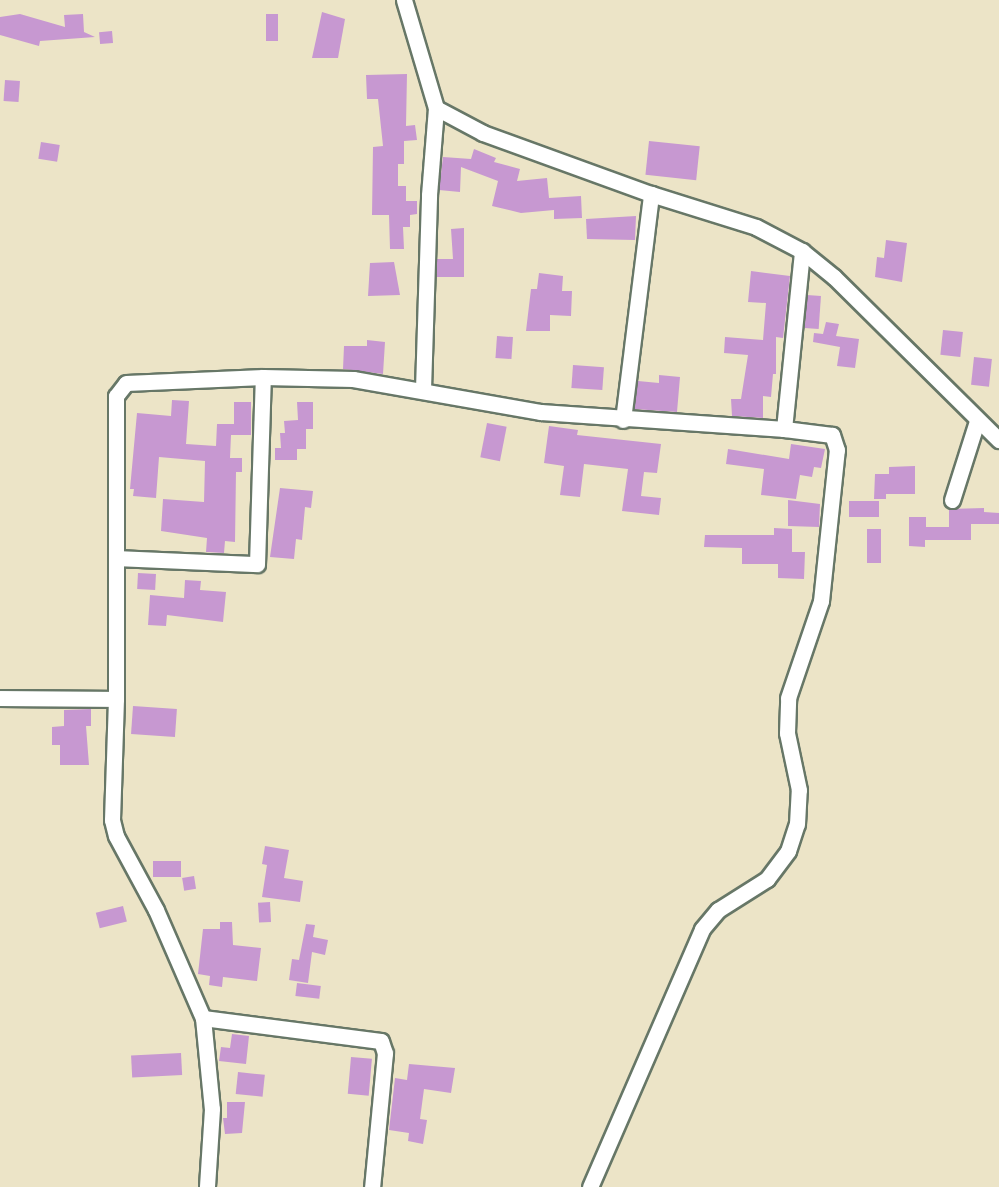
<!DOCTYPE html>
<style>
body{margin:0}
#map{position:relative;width:999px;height:1187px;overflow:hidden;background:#ece4c7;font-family:"Comic Neue",sans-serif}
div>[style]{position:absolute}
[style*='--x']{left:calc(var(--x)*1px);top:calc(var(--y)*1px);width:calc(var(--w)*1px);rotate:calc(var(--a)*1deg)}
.building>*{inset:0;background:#c798d1;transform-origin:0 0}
.roads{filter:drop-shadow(2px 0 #677767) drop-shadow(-2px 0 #677767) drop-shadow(0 2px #677767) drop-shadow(0 -2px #677767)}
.minor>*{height:15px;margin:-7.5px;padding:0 7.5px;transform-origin:7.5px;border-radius:7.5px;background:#fff}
span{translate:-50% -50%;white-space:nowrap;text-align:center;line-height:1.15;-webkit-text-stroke:5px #f6f6f2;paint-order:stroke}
</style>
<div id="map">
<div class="building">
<div style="clip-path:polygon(322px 12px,345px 19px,338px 58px,312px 58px)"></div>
<div style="clip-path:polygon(20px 14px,65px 27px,64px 15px,83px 14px,84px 32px,95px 37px,40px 41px,39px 46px,0 35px,0 17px)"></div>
<div style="left:266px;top:14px;width:12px;height:27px"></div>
<div style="left:112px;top:31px;width:12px;height:13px;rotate:85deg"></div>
<div style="clip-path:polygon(407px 74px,406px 126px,415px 125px,417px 140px,404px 141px,404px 164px,398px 164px,398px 186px,406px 186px,406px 201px,417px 201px,417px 214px,410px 215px,410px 227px,403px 227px,404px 249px,390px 249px,389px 215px,372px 215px,373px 147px,383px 146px,378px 99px,367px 99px,366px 75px)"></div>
<div style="left:5px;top:80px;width:15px;height:21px;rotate:4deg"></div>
<div style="left:649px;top:141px;width:51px;height:34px;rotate:6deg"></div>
<div style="left:41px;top:142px;width:19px;height:17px;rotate:9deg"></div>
<div style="clip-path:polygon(474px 149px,496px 158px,494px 162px,520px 169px,517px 181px,547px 178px,549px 198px,581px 196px,582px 218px,554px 219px,554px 210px,521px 213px,492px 206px,498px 181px,461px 167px,460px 192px,439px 190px,443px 157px,471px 159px)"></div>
<div style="clip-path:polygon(636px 216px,635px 240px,587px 239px,586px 219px)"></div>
<div style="clip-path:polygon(464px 228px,464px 277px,436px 277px,437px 259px,453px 259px,451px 229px)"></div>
<div style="clip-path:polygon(886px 240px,907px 243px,902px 282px,875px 277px,877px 257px,884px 258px)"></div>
<div style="clip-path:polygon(394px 262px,400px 295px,368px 296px,370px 263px)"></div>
<div style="clip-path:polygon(751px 271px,790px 276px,783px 338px,776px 337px,776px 374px,773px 374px,771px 397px,763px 396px,763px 418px,732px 416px,731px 399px,741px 399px,748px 355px,724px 353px,725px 337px,763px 340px,766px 303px,748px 302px)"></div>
<div style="clip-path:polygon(539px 273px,563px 276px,562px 291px,572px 291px,571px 316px,550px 315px,550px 331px,526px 331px,531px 289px,537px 289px)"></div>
<div style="left:807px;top:295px;width:14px;height:33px;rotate:4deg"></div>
<div style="clip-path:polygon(826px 322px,839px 324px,836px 336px,859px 339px,855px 368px,837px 366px,840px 347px,813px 342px,814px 333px,823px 334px)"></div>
<div style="left:943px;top:330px;width:20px;height:25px;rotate:6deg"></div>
<div style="left:497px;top:336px;width:16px;height:22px;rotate:4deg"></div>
<div style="clip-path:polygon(367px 340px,385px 342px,383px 374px,343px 369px,344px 346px,367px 346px)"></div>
<div style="left:974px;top:357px;width:18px;height:28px;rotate:6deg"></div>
<div style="left:573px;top:365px;width:31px;height:23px;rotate:4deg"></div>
<div style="clip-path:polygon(659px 375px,680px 377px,677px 412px,634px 409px,638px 381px,659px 383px)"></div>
<div style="clip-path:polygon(172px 400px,189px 401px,186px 444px,216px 446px,217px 424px,234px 424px,234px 402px,251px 402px,251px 435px,231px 435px,230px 458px,242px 458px,242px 472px,236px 472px,235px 542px,225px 541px,224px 553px,206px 552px,207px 538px,161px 531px,163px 499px,204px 502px,205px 461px,159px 457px,156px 498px,133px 496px,134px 489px,130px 489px,137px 413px,171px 416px)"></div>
<div style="clip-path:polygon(297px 402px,313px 402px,313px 429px,306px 429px,306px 449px,297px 449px,297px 460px,275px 460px,275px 448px,281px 448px,280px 433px,285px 433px,284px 421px,298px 420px)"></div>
<div style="left:487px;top:423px;width:20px;height:35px;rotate:11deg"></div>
<div style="clip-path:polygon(549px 426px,578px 430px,577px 435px,661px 444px,657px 473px,644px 472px,641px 496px,661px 498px,659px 515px,622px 511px,628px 469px,584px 464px,580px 497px,560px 495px,564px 466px,544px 463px)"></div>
<div style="clip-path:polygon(791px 444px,825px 449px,821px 468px,814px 467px,812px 477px,800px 475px,796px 499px,761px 495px,764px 469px,726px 464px,728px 449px,789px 459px)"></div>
<div style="clip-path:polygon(915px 466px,915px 494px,886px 494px,886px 499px,874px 499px,875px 474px,889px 474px,889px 467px)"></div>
<div style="clip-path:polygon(280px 488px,313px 491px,311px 508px,305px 507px,302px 540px,296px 539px,294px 559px,270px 557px)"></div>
<div style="clip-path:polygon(788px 500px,820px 504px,819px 527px,788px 526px)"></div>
<div style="left:849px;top:501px;width:30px;height:16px"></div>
<div style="clip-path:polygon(984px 508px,984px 512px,999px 513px,999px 524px,971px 524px,971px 540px,925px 540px,925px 547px,909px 546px,909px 517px,926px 517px,926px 527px,949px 527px,949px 509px)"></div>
<div style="clip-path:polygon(774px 528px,792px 529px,792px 552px,805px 552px,804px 579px,778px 578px,778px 564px,742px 564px,742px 548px,704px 547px,705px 535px,774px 535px)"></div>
<div style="left:867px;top:529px;width:14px;height:34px"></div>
<div style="left:138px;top:573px;width:18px;height:16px;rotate:3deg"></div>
<div style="clip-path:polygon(185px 580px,201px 581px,200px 590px,226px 592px,223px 622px,167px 615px,166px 626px,148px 625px,150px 595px,184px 598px)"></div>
<div style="left:133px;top:706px;width:44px;height:28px;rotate:4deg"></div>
<div style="clip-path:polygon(91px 709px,91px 726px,86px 726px,89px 765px,60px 765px,60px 745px,52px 745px,52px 727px,64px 726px,64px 710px)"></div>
<div style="clip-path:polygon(265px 846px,289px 850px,284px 878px,303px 881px,300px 902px,262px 897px,267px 865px,262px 864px)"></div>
<div style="left:181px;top:861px;width:16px;height:28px;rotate:90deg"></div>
<div style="left:194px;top:876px;width:13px;height:12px;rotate:81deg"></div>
<div style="left:270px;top:902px;width:20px;height:12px;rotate:87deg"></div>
<div style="left:123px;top:906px;width:16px;height:28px;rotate:76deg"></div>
<div style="clip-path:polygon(220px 922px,232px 922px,233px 945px,261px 948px,257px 981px,223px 977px,222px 987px,209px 985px,210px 976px,198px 974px,203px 929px,220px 929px)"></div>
<div style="clip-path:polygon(306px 924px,315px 925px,313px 937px,328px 940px,325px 955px,312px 952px,308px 983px,289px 980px,292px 959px,299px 960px)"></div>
<div style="left:297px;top:983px;width:24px;height:13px;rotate:7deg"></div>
<div style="clip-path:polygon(232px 1034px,249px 1036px,246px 1064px,219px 1061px,221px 1047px,230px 1048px)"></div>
<div style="left:181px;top:1053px;width:22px;height:50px;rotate:87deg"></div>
<div style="left:351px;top:1057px;width:21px;height:37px;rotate:5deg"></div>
<div style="clip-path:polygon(409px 1064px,455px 1068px,451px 1093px,424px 1089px,420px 1119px,427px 1120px,423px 1144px,408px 1141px,409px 1133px,389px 1130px,395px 1078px,407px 1080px)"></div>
<div style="left:238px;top:1072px;width:27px;height:22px;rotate:6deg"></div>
<div style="clip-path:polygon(227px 1102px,245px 1102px,242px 1133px,225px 1134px,223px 1118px,227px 1118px)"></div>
</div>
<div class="roads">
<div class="minor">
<div style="--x:404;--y:0;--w:113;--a:73.5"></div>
<div style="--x:436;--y:108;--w:53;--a:28"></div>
<div style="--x:483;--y:133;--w:179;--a:20"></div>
<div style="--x:651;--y:194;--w:110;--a:17.4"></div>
<div style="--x:756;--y:227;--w:52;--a:27.6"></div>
<div style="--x:802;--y:251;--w:41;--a:39.1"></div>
<div style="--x:834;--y:277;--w:232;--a:44.7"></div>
<div style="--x:423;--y:389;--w:194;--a:-88.2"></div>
<div style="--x:429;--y:195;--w:87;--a:-85.4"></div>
<div style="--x:623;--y:420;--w:228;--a:-82.9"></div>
<div style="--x:952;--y:500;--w:83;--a:-72.4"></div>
<div style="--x:117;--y:558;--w:140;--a:2.5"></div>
<div style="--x:257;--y:564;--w:187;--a:-88.2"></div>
<div style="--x:0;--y:698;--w:116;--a:0.5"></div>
<div style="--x:116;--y:699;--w:303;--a:-90"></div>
<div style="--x:116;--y:396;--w:16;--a:-52"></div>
<div style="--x:126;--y:383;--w:137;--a:-2.5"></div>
<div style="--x:263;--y:377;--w:90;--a:1.3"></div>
<div style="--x:353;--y:379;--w:191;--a:10"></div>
<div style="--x:541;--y:412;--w:244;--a:4"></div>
<div style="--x:784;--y:429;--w:179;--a:-84.2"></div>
<div style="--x:116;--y:699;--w:121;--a:91.9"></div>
<div style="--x:112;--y:820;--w:16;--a:76"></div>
<div style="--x:116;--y:836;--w:84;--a:61.6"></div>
<div style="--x:156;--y:910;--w:118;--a:66.5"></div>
<div style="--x:203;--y:1018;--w:91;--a:84.4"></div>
<div style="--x:212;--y:1109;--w:78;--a:93.7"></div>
<div style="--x:203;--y:1018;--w:179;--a:7.4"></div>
<div style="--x:381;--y:1041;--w:13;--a:72"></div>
<div style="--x:385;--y:1053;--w:135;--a:95.5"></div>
<div style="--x:590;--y:1187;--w:281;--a:-66.5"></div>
<div style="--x:702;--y:929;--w:25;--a:-50"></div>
<div style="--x:718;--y:910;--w:58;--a:-32.3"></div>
<div style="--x:767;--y:879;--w:35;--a:-53"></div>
<div style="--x:788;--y:851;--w:28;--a:-72"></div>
<div style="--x:797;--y:824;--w:34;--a:-87"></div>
<div style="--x:799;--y:790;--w:58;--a:-101.9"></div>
<div style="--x:787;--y:733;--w:35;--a:-88"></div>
<div style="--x:788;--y:698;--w:102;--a:-71.2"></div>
<div style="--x:821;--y:601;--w:152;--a:-84"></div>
<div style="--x:837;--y:450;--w:16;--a:-108"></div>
<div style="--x:832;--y:435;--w:48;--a:-172.9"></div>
</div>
</div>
</div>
